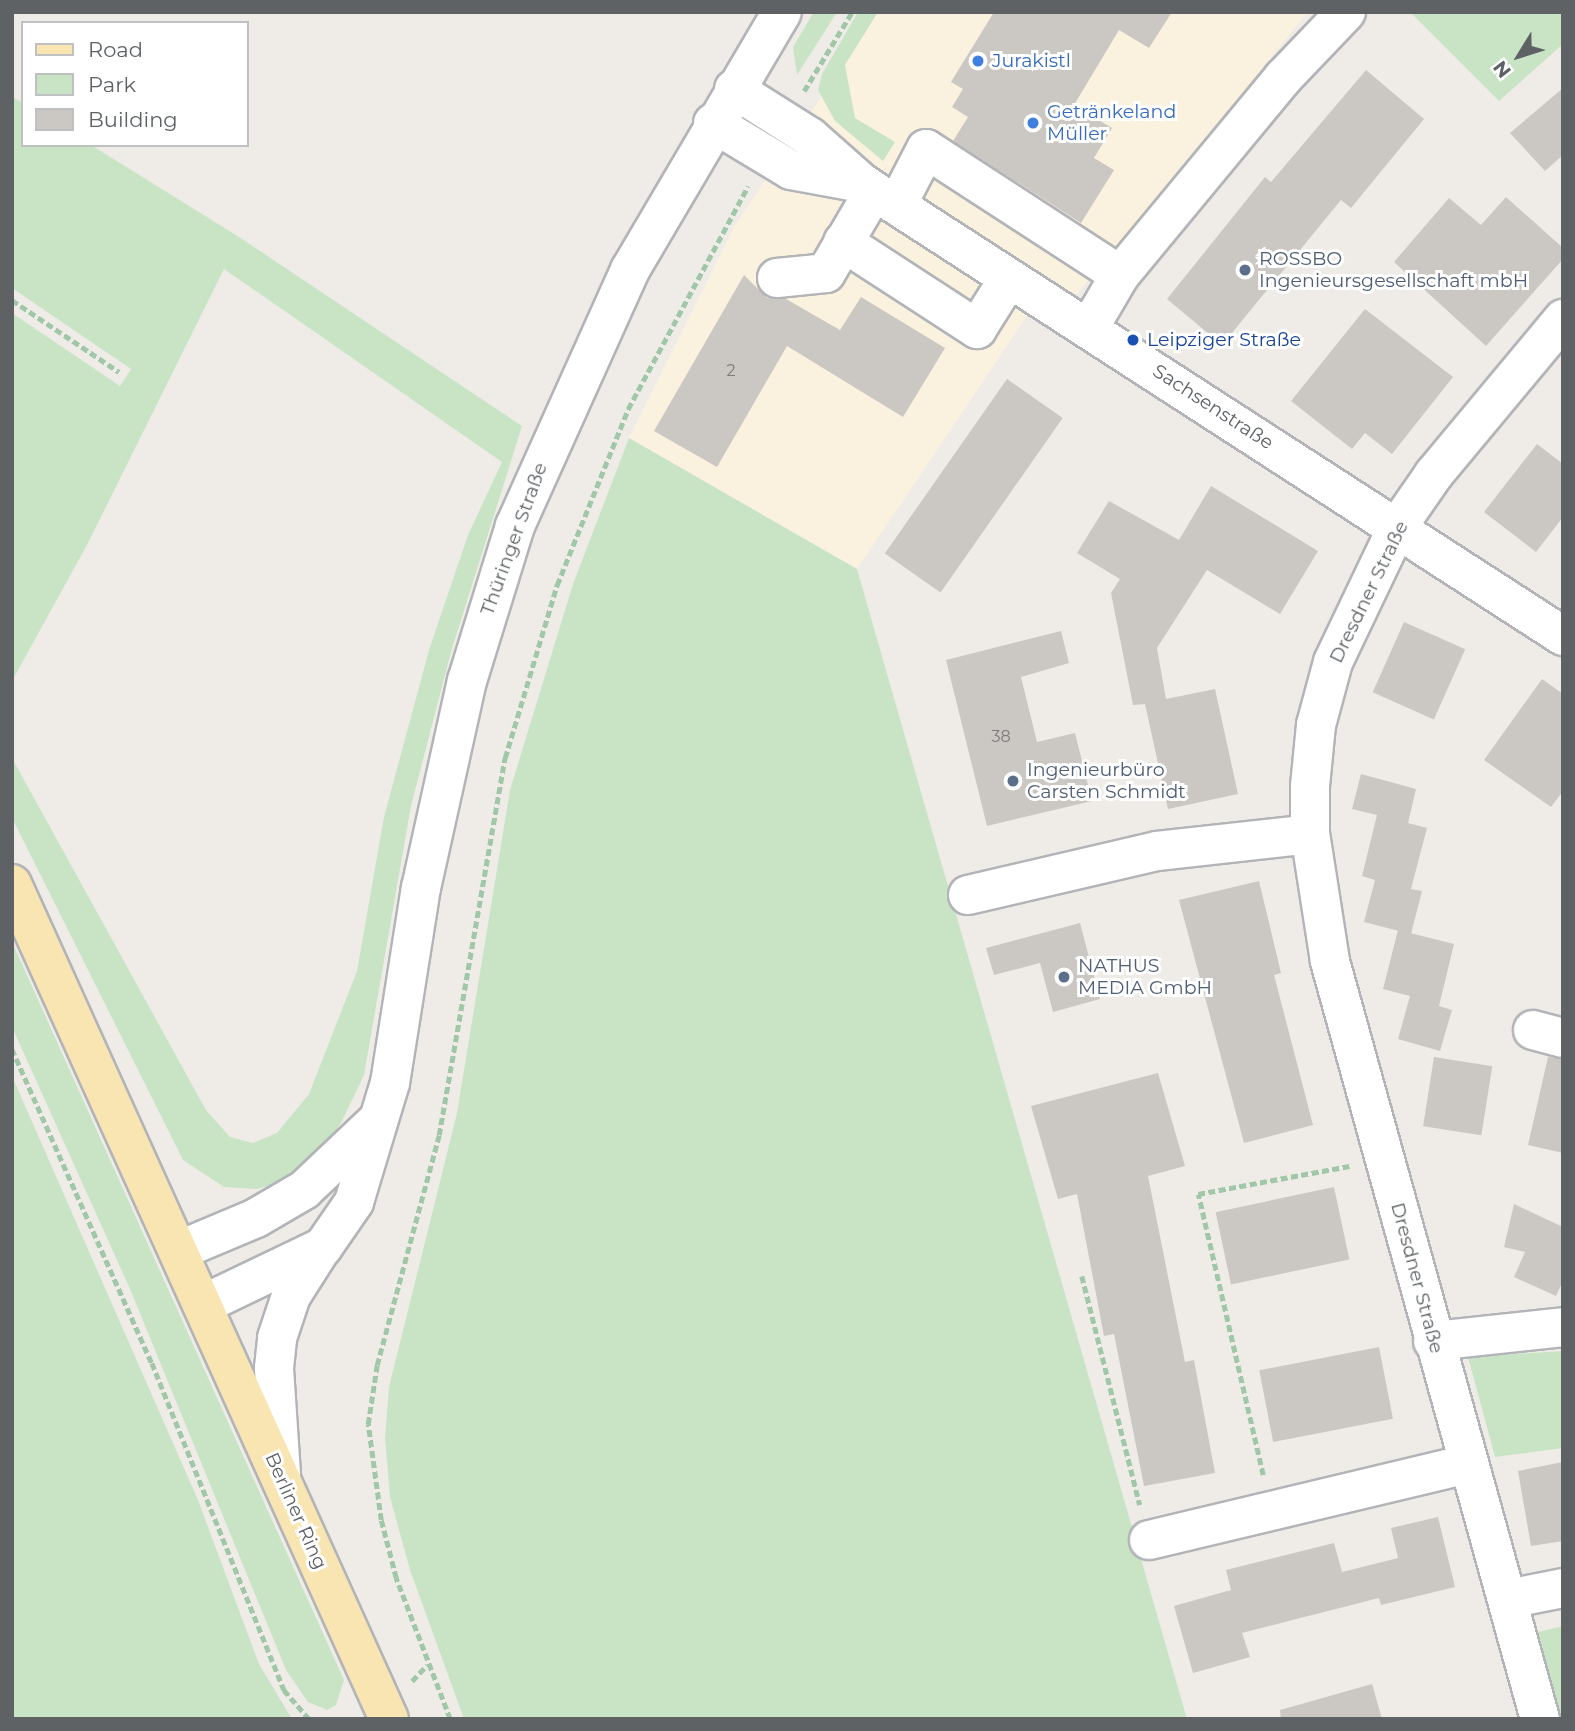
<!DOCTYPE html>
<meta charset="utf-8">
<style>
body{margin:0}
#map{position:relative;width:1575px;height:1731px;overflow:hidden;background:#efece7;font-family:Montserrat,sans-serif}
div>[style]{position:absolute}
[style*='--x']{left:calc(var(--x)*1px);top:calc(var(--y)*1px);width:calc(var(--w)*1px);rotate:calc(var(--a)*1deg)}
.commercial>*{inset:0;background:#fbf1df}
.green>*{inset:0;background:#c9e4c5}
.building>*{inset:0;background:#cbc7c3;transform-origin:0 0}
.path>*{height:4.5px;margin-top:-2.25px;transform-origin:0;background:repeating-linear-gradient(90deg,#a0c7a7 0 7px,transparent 0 10.5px)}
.roads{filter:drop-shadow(2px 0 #b2b4b7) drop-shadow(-2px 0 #b2b4b7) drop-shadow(0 2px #b2b4b7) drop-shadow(0 -2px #b2b4b7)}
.minor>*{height:38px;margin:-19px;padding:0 19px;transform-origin:19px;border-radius:19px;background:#fff}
.major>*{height:38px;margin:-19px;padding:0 19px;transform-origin:19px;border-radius:19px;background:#f9e5b2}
.dots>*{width:19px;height:19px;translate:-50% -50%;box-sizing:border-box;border:4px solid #fff;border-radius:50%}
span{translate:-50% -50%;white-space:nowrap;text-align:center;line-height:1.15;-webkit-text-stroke:6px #fff;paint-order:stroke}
.number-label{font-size:16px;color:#797b7c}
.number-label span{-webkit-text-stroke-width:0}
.shop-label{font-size:19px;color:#366cbe}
.left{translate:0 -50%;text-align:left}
.service-label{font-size:19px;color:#4e5e75}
.transit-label{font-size:19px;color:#164399}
.street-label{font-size:19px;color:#5e6265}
.frame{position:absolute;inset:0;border:14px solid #5e6265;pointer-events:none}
.legend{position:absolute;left:21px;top:21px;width:228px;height:126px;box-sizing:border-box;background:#fff;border:2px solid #bfc0c1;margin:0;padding:9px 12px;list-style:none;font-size:21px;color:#5e6265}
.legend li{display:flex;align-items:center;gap:14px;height:35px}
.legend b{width:35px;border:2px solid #bfc0c1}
.north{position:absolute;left:1484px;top:21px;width:70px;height:70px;-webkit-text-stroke:5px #fff;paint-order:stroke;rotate:232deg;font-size:19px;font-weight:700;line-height:28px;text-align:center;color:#5e6265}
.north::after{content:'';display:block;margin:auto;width:24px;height:32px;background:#5e6265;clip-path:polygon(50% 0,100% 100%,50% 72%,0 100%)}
</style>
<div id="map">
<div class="commercial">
<div style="clip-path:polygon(878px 12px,1308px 12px,1076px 295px,1051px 280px,857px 569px,629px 438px,734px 227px)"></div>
</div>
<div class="green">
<div style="clip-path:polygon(814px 12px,837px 12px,797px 75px,793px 47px)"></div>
<div style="clip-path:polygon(858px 12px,878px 12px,845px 65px,855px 118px,895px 142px,883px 161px,835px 121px,818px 90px,822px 74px)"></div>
<div style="clip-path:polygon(1410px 12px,1563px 12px,1563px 44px,1499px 101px)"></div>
<div style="clip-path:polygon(12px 97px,23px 103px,23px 145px,91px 145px,239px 237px,522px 426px,451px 652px,411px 806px,364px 1075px,341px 1123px,315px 1158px,287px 1181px,257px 1189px,224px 1187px,183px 1160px,12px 818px,12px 758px,206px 1110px,230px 1137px,253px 1143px,277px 1133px,309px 1094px,357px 971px,384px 817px,429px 650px,468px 535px,502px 462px,224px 269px,87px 545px,12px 681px,12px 313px,120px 386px,131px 369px,12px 288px)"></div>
<div style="clip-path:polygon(629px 438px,857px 569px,1187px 1719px,464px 1719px,410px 1570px,390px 1497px,385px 1438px,389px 1387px,457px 1113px,510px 790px,573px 584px)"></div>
<div style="clip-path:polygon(12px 942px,344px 1680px,336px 1705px,327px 1710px,308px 1702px,286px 1670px,130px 1289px,12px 1027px)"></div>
<div style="clip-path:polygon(12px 1076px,198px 1500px,259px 1664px,292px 1719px,12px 1719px)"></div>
<div style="clip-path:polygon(1563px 1351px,1563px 1448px,1495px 1457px,1468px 1357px)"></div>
<div style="clip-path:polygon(1563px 1626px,1563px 1719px,1558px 1719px,1534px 1633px)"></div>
</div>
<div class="building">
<div style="clip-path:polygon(994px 12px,1172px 12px,1149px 48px,1119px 30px,1074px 105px,1112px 128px,1094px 158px,1114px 170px,1081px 223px,953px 141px,968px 117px,952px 107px,963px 89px,951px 82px)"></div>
<div style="clip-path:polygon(1366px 70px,1424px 119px,1351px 208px,1341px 200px,1222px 345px,1167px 299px,1265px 177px,1271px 182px)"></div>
<div style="clip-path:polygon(1563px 88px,1563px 155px,1545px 171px,1510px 133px)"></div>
<div style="clip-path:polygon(1506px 197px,1563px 248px,1563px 259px,1486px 346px,1394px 262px,1449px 198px,1481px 225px)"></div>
<div style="clip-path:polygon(744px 275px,767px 298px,786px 299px,840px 330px,861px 297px,945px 348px,903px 417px,787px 346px,717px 467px,654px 431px)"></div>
<div style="clip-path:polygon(1365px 309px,1453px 377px,1392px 454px,1365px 433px,1352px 449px,1291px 401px)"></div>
<div style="left:1007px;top:379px;width:68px;height:213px;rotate:35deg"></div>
<div style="clip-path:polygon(1537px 444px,1563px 464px,1563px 517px,1536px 552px,1484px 512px)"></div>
<div style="clip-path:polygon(1211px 486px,1318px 551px,1280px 614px,1207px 570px,1157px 648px,1166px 699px,1215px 689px,1238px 794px,1168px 809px,1145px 704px,1133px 705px,1111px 593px,1120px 579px,1077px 553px,1109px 501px,1179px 540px)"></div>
<div style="left:1404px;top:622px;width:67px;height:77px;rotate:24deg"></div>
<div style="clip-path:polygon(1061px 631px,1069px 663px,1021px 677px,1037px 742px,1075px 733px,1092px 801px,987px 826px,946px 660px)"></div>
<div style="clip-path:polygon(1542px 679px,1563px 694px,1563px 791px,1551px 807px,1484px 760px)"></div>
<div style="clip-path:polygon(1361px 774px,1416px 789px,1408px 823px,1427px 828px,1411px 889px,1422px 891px,1411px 934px,1364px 922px,1375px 880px,1362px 876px,1377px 815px,1352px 809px)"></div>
<div style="clip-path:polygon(1259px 881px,1281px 973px,1274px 975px,1313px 1125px,1244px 1143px,1179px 900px)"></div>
<div style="clip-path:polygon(1080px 923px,1100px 999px,1053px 1012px,1040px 963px,994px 975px,986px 948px)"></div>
<div style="clip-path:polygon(1398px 930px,1454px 944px,1439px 1006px,1452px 1010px,1440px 1051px,1398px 1039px,1410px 996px,1383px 989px)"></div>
<div style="left:1434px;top:1057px;width:59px;height:70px;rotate:9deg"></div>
<div style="clip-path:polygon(1548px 1057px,1563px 1059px,1563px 1153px,1528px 1145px)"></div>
<div style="clip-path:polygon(1158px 1073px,1185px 1166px,1148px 1176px,1185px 1362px,1194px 1360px,1215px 1473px,1144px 1486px,1114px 1334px,1104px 1336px,1077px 1194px,1058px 1199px,1031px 1106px)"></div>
<div style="left:1334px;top:1187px;width:74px;height:121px;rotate:78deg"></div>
<div style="clip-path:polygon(1514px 1204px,1563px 1227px,1563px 1281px,1556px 1296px,1514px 1277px,1525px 1252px,1504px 1247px)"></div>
<div style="left:1379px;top:1347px;width:73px;height:122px;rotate:79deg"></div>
<div style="clip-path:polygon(1563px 1462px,1563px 1541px,1531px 1546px,1518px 1471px)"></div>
<div style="clip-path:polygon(1438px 1517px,1455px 1587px,1381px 1605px,1379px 1598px,1242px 1633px,1250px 1657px,1193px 1673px,1174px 1606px,1231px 1590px,1226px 1570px,1334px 1543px,1342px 1572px,1398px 1558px,1391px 1528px)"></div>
<div style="clip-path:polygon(1372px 1684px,1382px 1719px,1281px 1719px,1280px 1710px)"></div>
</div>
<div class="path">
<div style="--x:804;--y:91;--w:92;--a:-58.7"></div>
<div style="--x:12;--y:300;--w:129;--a:33.9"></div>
<div style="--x:12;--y:1049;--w:344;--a:66"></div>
<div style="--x:152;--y:1363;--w:353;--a:68"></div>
<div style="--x:284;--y:1690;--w:38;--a:49"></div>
<div style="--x:1082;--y:1276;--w:236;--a:75.8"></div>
<div style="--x:1263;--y:1475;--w:288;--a:-103"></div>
<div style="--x:1198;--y:1194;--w:154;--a:-10.5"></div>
<div style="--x:412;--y:1681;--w:22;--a:-47"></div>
<div style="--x:450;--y:1719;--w:151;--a:-111"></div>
<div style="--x:396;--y:1578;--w:60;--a:-104.5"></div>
<div style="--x:381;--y:1520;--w:97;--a:-97.7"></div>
<div style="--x:368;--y:1424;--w:60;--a:-81.3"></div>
<div style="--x:377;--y:1365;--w:238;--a:-74.9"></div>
<div style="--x:439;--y:1135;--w:383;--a:-80.1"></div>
<div style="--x:505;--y:758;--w:181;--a:-73.3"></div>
<div style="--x:557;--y:585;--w:190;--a:-68"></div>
<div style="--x:628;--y:409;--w:253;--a:-61.7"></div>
</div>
<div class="roads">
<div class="minor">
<div style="--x:734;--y:89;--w:90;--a:32.3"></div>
<div style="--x:810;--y:137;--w:69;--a:41.5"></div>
<div style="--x:862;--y:183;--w:835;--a:32.87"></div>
<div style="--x:713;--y:123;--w:91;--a:31.1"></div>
<div style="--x:791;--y:170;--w:72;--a:10.4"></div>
<div style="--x:897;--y:205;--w:63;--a:-62.6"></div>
<div style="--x:926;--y:149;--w:231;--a:33"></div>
<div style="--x:843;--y:242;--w:160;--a:33"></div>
<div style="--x:977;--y:329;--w:60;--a:-57.9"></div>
<div style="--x:777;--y:278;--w:49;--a:-5.8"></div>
<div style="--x:826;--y:273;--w:95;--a:-59.7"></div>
<div style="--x:1089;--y:328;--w:61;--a:-59.7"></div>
<div style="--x:1120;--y:275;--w:256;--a:-50.4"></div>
<div style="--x:1283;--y:78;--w:91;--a:-46.3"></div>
<div style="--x:968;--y:895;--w:194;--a:-13.1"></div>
<div style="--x:1157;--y:851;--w:154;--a:-6.3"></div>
<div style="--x:1533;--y:1030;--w:31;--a:15"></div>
<div style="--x:180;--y:1250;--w:82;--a:-22.8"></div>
<div style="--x:256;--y:1218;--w:56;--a:-30.3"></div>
<div style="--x:304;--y:1190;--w:102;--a:-43.4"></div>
<div style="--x:204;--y:1304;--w:132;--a:-25.6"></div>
<div style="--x:323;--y:1247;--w:55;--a:-55.4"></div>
<div style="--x:354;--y:1202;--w:124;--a:-73.2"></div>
<div style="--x:390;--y:1083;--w:197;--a:-81"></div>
<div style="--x:421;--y:888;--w:212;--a:-77.5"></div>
<div style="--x:467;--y:681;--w:162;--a:-72.8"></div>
<div style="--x:515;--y:526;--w:281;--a:-65.8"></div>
<div style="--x:630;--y:270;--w:299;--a:-59.5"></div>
<div style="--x:1433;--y:1341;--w:131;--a:-6.1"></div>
<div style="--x:281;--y:1474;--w:106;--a:-93.8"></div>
<div style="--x:274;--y:1368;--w:30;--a:-84"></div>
<div style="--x:277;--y:1338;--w:44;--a:-71.6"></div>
<div style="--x:291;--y:1296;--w:52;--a:-57.5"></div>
<div style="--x:1149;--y:1540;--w:328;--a:-13.4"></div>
<div style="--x:1508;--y:1599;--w:56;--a:-11.3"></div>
<div style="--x:1540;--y:1719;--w:787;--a:-105.49"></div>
<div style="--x:1330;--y:961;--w:129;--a:-98.9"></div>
<div style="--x:1310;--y:834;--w:48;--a:-90"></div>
<div style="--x:1310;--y:786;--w:61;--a:-84.4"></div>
<div style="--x:1316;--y:725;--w:65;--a:-74.9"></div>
<div style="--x:1333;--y:662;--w:151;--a:-64.5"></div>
<div style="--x:1398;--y:526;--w:63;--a:-55.3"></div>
<div style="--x:1434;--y:474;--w:202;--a:-50.2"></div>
</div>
<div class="major">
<div style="--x:12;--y:884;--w:916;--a:65.7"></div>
</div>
</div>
<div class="dots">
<div style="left:978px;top:61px;background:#3f7fe0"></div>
<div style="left:1033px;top:123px;background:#3f7fe0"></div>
<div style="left:1245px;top:270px;background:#5c6f8a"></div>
<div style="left:1133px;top:340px;background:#1a4fb4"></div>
<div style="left:1013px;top:781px;background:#5c6f8a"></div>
<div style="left:1064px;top:977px;background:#5c6f8a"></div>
</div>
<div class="number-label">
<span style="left:731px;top:371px">2</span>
<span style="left:1001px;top:737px">38</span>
</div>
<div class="shop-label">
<span class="left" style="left:992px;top:61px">Jurakistl</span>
<span class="left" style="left:1047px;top:123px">Getränkeland<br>Müller</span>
</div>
<div class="service-label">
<span class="left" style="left:1259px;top:270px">ROSSBO<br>Ingenieursgesellschaft mbH</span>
<span class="left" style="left:1027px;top:781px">Ingenieurbüro<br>Carsten Schmidt</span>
<span class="left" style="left:1078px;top:977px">NATHUS<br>MEDIA GmbH</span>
</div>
<div class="transit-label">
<span class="left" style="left:1147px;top:340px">Leipziger Straße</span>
</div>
<div class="street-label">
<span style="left:1213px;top:407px;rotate:33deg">Sachsenstraße</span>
<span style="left:514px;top:539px;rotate:-70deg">Thüringer Straße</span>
<span style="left:1369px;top:592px;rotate:-64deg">Dresdner Straße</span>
<span style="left:1417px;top:1278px;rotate:75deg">Dresdner Straße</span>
<span style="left:296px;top:1511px;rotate:66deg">Berliner Ring</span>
</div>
<div class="frame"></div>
<ul class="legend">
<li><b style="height:9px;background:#f9e5b2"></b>Road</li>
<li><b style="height:19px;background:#c9e4c5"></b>Park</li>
<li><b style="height:19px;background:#cbc7c3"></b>Building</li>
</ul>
<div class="north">N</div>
</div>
